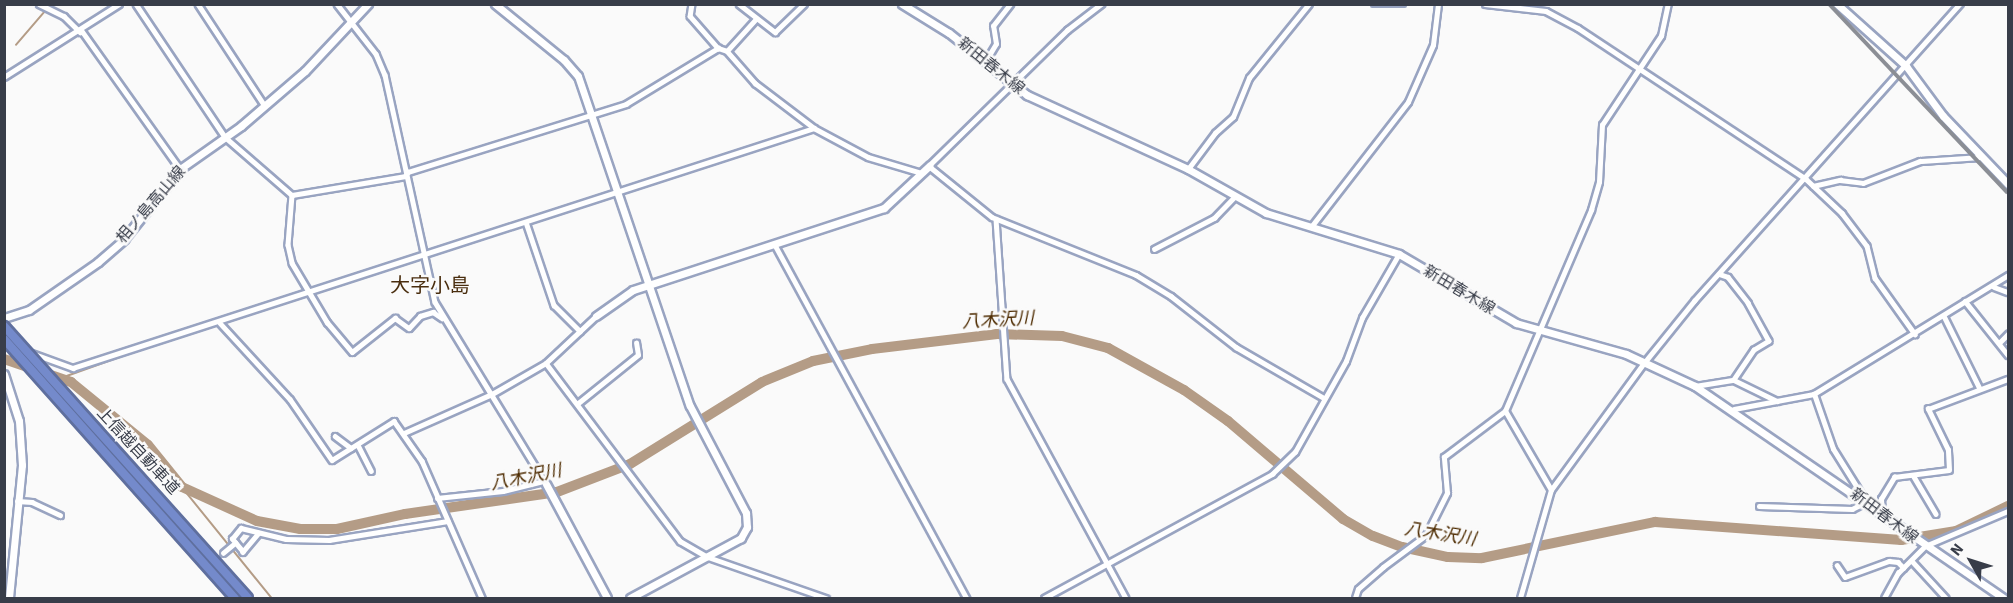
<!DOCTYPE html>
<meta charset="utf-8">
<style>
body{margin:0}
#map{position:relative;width:2013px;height:603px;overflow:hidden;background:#fafafa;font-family:"Source Sans 3","Noto Sans JP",sans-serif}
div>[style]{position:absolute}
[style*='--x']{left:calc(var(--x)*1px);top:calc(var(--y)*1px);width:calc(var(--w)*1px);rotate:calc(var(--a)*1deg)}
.stream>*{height:1.5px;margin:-0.75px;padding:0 0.75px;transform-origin:0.75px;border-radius:0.75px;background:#b49c86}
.river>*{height:10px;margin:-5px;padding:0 5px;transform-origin:5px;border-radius:5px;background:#b49c86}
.roads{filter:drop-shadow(2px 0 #99a4c1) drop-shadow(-2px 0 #99a4c1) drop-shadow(0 2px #99a4c1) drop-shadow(0 -2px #99a4c1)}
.street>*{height:4.5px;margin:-2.25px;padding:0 2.25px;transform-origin:2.25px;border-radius:2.25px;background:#fff}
.secondary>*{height:7px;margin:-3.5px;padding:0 3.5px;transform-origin:3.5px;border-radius:3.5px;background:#fff}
.rail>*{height:4px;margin-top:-2px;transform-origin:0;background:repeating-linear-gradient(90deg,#fafafa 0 4.5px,#8b8e95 0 9px);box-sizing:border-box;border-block:2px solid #8b8e95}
.bridges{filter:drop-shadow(2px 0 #5f6f9e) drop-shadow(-2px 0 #5f6f9e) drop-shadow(0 2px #5f6f9e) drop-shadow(0 -2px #5f6f9e)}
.highway-bridge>*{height:8px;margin:-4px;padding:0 4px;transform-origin:4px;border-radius:4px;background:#748acb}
span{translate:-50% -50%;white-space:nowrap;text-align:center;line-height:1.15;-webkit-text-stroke:5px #fafafa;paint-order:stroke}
.street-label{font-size:16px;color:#383d49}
.water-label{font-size:18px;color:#4f2d03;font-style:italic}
.quarter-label{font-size:20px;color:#492d0e}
.frame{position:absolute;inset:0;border:6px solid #383d49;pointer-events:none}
.north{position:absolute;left:1941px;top:531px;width:60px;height:60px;-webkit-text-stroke:4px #fafafa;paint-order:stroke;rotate:309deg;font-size:16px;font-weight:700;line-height:24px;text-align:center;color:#383d49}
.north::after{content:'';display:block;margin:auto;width:21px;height:27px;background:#383d49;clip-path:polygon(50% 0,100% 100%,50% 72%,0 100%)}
</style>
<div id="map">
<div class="stream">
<div style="--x:16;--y:45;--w:46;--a:-49.4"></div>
<div style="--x:64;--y:377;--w:124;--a:-19.7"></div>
<div style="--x:182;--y:487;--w:143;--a:51"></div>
</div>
<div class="river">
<div style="--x:4;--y:359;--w:71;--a:18.9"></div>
<div style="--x:71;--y:382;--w:99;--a:39.3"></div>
<div style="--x:148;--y:445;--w:54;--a:51"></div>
<div style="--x:182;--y:487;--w:82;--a:24.4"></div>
<div style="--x:257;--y:521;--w:44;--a:10.5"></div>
<div style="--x:300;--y:529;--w:37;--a:0"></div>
<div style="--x:337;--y:529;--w:70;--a:-12.4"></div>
<div style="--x:405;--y:514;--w:154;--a:-8.2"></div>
<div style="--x:557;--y:492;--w:78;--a:-21"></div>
<div style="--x:630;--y:464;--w:155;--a:-31.8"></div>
<div style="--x:762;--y:382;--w:55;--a:-22.4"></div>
<div style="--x:813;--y:361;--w:60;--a:-11.5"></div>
<div style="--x:872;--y:349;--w:126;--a:-6.8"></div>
<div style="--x:997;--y:334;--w:65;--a:1.8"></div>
<div style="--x:1062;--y:336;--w:48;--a:14.6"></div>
<div style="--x:1108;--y:348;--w:87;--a:28.9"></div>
<div style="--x:1184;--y:390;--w:54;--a:35.2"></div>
<div style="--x:1228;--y:421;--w:151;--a:40.4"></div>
<div style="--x:1343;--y:519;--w:34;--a:30"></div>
<div style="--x:1373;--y:536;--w:31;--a:21"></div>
<div style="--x:1402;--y:547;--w:47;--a:12.3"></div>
<div style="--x:1448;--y:557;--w:34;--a:2"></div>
<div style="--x:1482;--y:558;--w:177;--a:-11.8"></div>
<div style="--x:1655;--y:522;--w:247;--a:4.2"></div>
<div style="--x:1901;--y:540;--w:56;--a:-9.3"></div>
<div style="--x:1956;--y:531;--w:58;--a:-25.7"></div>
</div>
<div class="roads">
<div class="street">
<div style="--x:39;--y:4;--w:28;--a:26"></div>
<div style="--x:64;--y:16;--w:23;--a:45"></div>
<div style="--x:136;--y:4;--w:160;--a:56.2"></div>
<div style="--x:225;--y:137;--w:89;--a:40.9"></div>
<div style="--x:292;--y:195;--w:115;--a:-9.5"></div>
<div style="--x:405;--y:176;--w:5;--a:-53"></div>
<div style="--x:408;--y:172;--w:228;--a:-17.3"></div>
<div style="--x:626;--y:104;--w:108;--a:-31.3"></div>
<div style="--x:718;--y:48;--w:9;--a:18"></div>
<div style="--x:727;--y:51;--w:43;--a:48.8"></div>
<div style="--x:755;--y:83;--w:74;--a:37.3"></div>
<div style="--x:814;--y:128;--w:61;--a:28.2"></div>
<div style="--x:868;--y:157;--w:56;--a:16.5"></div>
<div style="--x:198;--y:4;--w:122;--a:56.7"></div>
<div style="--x:337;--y:4;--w:63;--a:52"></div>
<div style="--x:376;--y:54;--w:23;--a:67"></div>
<div style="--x:385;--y:75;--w:232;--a:77.6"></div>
<div style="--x:435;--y:302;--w:213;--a:58.6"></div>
<div style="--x:692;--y:4;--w:12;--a:99"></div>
<div style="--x:690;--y:16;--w:43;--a:48.8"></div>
<div style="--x:739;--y:4;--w:46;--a:37.9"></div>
<div style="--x:775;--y:32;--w:40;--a:-44"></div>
<div style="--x:1102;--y:4;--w:43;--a:142.6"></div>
<div style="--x:1068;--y:30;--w:194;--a:135.6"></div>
<div style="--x:929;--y:166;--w:81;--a:39"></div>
<div style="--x:992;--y:217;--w:155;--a:21.9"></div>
<div style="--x:1136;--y:275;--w:41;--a:31"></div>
<div style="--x:1171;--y:296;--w:83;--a:38.1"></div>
<div style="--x:1236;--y:347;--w:102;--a:30.1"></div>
<div style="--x:1374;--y:4;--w:29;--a:0"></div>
<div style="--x:1485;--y:4;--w:61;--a:6.5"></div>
<div style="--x:1546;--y:11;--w:36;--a:28"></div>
<div style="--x:1578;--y:28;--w:273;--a:33.5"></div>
<div style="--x:1806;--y:179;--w:50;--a:43.4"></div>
<div style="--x:1842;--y:213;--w:41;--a:52.9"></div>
<div style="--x:1867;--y:246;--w:33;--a:76"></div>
<div style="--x:1875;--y:278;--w:69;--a:54.5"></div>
<div style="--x:82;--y:31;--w:169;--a:54.6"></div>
<div style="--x:727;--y:51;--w:42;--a:-47.9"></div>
<div style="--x:985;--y:62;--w:21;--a:-59"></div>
<div style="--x:996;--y:44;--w:18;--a:-99"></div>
<div style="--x:993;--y:26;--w:28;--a:-52"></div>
<div style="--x:4;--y:77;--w:136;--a:-32.4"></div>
<div style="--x:1188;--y:169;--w:45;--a:-53.1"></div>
<div style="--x:1215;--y:133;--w:24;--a:-42"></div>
<div style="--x:1233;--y:117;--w:42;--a:-67.7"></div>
<div style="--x:1249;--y:78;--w:95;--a:-51"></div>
<div style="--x:1813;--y:186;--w:28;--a:-13"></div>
<div style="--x:1840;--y:180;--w:23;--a:7"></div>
<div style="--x:1863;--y:183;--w:61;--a:-21.1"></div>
<div style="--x:1920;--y:161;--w:62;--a:-3.7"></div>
<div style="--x:292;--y:195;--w:50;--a:94.6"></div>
<div style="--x:288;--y:245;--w:18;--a:77"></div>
<div style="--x:292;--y:263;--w:69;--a:59.3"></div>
<div style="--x:327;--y:322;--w:39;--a:50"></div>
<div style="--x:352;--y:352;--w:55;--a:-38.3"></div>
<div style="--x:395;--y:318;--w:17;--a:36"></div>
<div style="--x:409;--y:328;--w:16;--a:-47"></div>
<div style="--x:420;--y:316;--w:14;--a:-17"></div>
<div style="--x:433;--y:312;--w:11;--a:34"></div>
<div style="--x:996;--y:219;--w:160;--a:86.1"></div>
<div style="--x:1007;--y:379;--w:249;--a:61.5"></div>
<div style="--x:526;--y:222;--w:88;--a:71.4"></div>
<div style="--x:554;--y:305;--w:37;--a:45"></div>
<div style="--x:1311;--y:227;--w:158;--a:-52.2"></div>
<div style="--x:1408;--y:102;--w:62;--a:-66.3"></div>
<div style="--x:1433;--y:45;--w:41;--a:-83"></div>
<div style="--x:775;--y:245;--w:402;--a:61.5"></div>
<div style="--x:1154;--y:249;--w:68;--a:-27.3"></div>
<div style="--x:1214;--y:218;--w:30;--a:-46"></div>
<div style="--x:1719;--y:274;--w:9;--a:18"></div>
<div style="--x:1728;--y:277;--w:33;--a:52"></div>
<div style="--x:1748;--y:303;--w:43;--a:61.1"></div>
<div style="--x:1769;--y:341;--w:17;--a:149"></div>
<div style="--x:1754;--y:350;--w:36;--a:124"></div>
<div style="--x:1994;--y:287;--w:15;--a:20"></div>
<div style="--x:1965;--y:301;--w:69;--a:51.5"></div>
<div style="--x:1944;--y:316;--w:81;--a:63.7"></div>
<div style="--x:220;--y:323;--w:103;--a:47.4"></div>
<div style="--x:290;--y:399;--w:74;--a:55.5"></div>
<div style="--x:332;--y:460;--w:73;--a:-32.2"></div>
<div style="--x:394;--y:421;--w:49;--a:55"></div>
<div style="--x:422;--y:461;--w:150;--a:66.3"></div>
<div style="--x:1999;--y:343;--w:13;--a:-45"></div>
<div style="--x:29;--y:352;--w:47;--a:20"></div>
<div style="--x:73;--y:368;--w:779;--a:-17.95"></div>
<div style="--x:546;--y:363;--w:223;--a:53"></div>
<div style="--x:680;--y:541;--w:32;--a:30"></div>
<div style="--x:708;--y:557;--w:125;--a:19.2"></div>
<div style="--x:1695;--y:386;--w:39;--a:-9"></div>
<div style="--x:1734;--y:380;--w:48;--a:26"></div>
<div style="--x:577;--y:404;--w:78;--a:-38.8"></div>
<div style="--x:638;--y:355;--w:12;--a:-99"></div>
<div style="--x:1734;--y:409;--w:81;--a:-10.6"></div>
<div style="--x:1814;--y:394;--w:228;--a:-31.5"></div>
<div style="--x:404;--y:433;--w:96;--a:-23.9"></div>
<div style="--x:492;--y:394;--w:62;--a:-29.9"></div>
<div style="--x:546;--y:363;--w:69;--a:-43.2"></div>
<div style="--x:335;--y:436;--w:20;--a:37"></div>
<div style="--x:358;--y:445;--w:29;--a:63"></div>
<div style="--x:1913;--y:475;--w:45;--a:59.5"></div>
<div style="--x:1551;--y:490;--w:91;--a:-120.2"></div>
<div style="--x:1505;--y:411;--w:219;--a:-66.8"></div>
<div style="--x:1591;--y:210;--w:29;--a:-74"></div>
<div style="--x:1599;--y:182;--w:57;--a:-87"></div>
<div style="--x:1602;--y:125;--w:107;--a:-56.5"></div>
<div style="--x:1661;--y:36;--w:33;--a:-78"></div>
<div style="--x:437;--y:498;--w:66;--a:-6.1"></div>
<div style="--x:503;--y:491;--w:42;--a:-13.7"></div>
<div style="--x:17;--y:501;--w:15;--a:4"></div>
<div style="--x:32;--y:502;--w:31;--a:25"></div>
<div style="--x:1759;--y:506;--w:93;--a:1.8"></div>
<div style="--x:1852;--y:509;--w:16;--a:-27"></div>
<div style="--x:1866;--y:502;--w:62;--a:-121.9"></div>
<div style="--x:1833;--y:449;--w:58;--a:-109.1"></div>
<div style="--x:1882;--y:514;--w:15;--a:-94"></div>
<div style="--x:1881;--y:499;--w:26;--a:-59"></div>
<div style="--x:1894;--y:477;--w:55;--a:-7.3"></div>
<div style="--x:1949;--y:470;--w:20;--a:-93"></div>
<div style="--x:1948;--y:450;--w:46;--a:-116"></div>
<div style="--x:1928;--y:409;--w:85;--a:-20.6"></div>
<div style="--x:259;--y:533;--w:25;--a:130"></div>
<div style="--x:243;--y:552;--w:17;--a:-130"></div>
<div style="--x:232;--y:539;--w:14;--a:-51"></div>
<div style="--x:241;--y:528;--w:46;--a:13.7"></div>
<div style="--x:286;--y:539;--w:43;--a:1.3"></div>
<div style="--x:329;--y:540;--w:120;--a:-9.1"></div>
<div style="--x:223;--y:553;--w:16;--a:-40"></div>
<div style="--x:1912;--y:561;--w:50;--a:47.4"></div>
<div style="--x:1837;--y:565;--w:14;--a:56"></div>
<div style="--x:1845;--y:577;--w:47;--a:-20"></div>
<div style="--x:1889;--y:561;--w:9;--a:6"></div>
<div style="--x:1898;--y:562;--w:8;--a:45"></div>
<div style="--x:1044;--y:598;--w:260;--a:-28.5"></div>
<div style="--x:1272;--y:474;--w:32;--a:-44"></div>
<div style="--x:1295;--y:452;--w:104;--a:-60.7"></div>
<div style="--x:1346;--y:361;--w:46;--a:-69.6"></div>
<div style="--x:1362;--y:318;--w:74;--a:-60"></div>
<div style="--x:1355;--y:598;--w:9;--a:-72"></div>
<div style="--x:1358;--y:589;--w:33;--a:-41"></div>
<div style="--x:1383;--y:567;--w:54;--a:-36.7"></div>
<div style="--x:1426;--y:535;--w:47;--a:-63.4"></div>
<div style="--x:1447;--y:493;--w:36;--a:-95"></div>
<div style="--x:1444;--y:457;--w:76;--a:-37"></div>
<div style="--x:1520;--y:598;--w:112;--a:-74"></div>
<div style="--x:1551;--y:490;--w:157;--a:-53.8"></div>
<div style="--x:1644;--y:363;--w:80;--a:-51.1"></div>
<div style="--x:1694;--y:301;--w:399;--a:-48.2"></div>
<div style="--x:1884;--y:598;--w:29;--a:-61"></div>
<div style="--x:1898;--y:573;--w:38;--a:-45"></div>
<div style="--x:1925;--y:546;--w:90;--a:-22.9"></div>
</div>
<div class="secondary">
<div style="--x:495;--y:4;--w:89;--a:39.1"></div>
<div style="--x:564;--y:60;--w:21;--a:49"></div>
<div style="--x:578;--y:76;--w:348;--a:71.3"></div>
<div style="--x:690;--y:406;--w:121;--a:62.4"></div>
<div style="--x:746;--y:513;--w:14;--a:86"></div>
<div style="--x:747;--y:527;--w:13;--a:119"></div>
<div style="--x:741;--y:538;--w:126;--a:151.6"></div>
<div style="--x:902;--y:4;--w:55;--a:31.7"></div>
<div style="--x:949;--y:33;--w:100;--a:38.5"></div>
<div style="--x:1027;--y:95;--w:177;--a:24.7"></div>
<div style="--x:1188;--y:169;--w:90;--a:29.4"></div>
<div style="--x:1266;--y:213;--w:139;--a:17.1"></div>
<div style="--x:1399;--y:254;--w:136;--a:30.5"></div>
<div style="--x:1516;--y:323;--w:114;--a:15.7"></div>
<div style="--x:1626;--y:354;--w:76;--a:24.9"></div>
<div style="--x:1695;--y:386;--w:374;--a:34.5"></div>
<div style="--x:1837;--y:4;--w:93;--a:41.9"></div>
<div style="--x:1906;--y:66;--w:62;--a:53.5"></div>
<div style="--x:1943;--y:116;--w:94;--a:46.3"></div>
<div style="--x:596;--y:316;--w:45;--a:-35.1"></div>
<div style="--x:633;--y:290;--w:264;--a:-18.1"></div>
<div style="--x:884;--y:208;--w:62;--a:-43"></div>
<div style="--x:4;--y:318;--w:26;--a:-18"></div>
<div style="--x:29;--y:310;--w:84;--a:-34.8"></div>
<div style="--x:98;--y:262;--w:35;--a:-41"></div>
<div style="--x:124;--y:239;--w:90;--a:-51.3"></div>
<div style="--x:180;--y:169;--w:75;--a:-35.2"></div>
<div style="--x:241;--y:126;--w:84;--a:-40.7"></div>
<div style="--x:305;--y:71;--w:92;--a:-46.8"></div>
<div style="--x:4;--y:374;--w:49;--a:72.3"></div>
<div style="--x:19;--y:421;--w:44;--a:86.1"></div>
<div style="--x:22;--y:465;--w:134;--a:95.6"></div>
<div style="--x:546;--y:484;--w:129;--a:61.8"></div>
</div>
</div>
<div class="rail">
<div style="--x:1829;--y:4;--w:260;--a:46.6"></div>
</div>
<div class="bridges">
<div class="highway-bridge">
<div style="--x:4;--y:326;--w:365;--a:48.1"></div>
<div style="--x:4;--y:339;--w:347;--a:48.3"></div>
</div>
</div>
<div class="street-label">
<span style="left:991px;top:66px;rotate:39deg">新田春木線</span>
<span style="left:151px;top:205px;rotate:-49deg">相ノ島高山線</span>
<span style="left:1459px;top:290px;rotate:31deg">新田春木線</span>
<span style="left:138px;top:451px;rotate:47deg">上信越自動車道</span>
<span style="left:1884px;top:516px;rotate:37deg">新田春木線</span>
</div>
<div class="water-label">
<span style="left:998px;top:321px;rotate:-3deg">八木沢川</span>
<span style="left:526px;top:478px;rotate:-11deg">八木沢川</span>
<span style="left:1440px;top:535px;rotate:9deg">八木沢川</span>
</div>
<div class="quarter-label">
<span style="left:430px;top:286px">大字小島</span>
</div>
<div class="frame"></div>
<div class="north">N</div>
</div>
